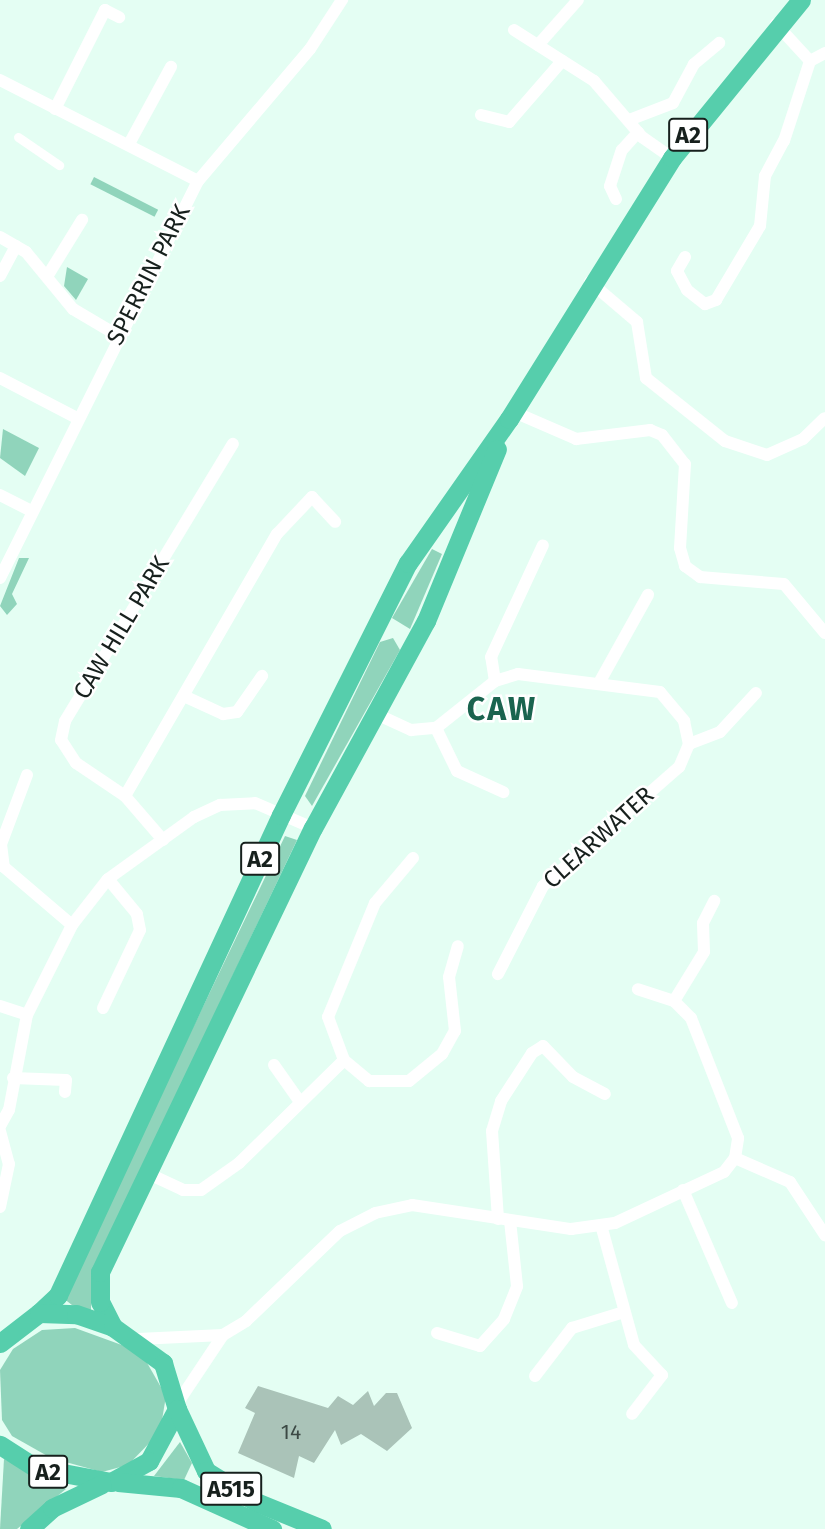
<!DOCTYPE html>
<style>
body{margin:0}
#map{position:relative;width:825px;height:1529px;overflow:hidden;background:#e4fef3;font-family:"Fira Sans",sans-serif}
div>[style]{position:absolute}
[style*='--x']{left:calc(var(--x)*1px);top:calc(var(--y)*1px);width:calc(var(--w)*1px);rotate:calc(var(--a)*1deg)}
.green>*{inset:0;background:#90d4bb;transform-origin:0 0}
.building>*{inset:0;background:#aac3b8}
.pedestrian>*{height:9px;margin:-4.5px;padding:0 4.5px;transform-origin:4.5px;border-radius:4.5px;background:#fff}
.minor>*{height:12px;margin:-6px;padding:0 6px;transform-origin:6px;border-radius:6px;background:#fff}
.trunk>*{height:19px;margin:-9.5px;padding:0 9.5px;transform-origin:9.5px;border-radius:9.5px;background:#56ceac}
span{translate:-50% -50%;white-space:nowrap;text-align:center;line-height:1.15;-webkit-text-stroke:5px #fff;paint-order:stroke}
.number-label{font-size:21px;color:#3c4944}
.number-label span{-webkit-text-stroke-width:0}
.shield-label span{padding:2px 5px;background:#fff;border:2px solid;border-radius:5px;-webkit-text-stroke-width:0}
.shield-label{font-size:23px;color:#17201d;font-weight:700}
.street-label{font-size:24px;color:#17201d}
.district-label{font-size:32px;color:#1a644f;font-weight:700;letter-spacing:2px}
</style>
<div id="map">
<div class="green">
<div style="left:94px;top:177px;width:72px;height:8px;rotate:27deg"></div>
<div style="clip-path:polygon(67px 267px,88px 279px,76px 300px,64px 286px)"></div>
<div style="clip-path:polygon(3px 429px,39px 448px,25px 476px,0 458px)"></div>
<div style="clip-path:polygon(432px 549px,442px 554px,410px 629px,392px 618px)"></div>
<div style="clip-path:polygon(19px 558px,29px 558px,12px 594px,17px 604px,7px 615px,0 606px)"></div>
<div style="clip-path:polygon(393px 638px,400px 650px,312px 806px,305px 796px,380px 642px)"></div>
<div style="clip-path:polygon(285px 836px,297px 840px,91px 1275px,91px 1310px,72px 1305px,63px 1298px)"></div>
<div style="clip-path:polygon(75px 1328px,130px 1348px,146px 1361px,166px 1396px,160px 1432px,128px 1465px,102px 1472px,51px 1458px,12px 1436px,2px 1420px,0 1370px,13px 1349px,42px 1330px)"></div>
<div style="clip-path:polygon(180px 1442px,192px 1463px,184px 1480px,154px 1476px)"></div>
<div style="clip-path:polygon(4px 1459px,66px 1489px,17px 1529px,0 1529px)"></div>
</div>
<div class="building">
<div style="clip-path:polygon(258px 1386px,328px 1408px,338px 1396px,353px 1405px,368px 1391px,374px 1406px,386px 1393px,397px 1393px,412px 1428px,387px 1451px,361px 1434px,341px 1445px,335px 1430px,314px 1463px,299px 1456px,294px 1478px,238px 1453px,255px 1413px,245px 1408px)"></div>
</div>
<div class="pedestrian">
<div style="--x:18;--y:137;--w:50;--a:34.3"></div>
</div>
<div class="minor">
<div style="--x:776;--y:24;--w:50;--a:47.4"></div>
<div style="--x:810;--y:61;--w:17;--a:-28"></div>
<div style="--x:514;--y:30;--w:95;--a:32.5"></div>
<div style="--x:594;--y:81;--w:74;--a:49.4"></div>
<div style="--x:642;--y:137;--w:37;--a:35"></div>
<div style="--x:538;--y:45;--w:60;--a:-48.4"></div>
<div style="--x:0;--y:80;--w:222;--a:27"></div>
<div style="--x:55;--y:109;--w:111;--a:-63.2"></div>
<div style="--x:105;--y:10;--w:16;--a:27"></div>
<div style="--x:481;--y:115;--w:29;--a:14"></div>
<div style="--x:509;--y:122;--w:81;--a:-49"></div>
<div style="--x:629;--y:120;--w:47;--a:-21.1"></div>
<div style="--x:673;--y:103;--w:44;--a:-61.7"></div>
<div style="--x:694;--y:64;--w:33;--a:-40"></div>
<div style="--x:129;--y:144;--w:88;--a:-61.4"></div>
<div style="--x:616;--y:199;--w:14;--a:-115"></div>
<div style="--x:610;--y:186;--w:38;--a:-72"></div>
<div style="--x:622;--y:150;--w:24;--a:-48"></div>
<div style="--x:0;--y:237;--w:30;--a:30"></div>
<div style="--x:26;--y:252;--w:74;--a:50.5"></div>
<div style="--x:73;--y:309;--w:51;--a:30.6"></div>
<div style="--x:685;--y:257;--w:16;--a:120"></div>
<div style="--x:677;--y:271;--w:21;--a:62"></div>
<div style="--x:687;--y:290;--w:23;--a:38"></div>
<div style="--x:705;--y:304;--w:12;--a:-20"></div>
<div style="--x:716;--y:300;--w:86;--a:-59.3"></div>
<div style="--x:760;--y:226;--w:50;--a:-84.3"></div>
<div style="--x:765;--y:176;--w:40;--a:-62"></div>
<div style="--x:784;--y:141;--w:84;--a:-72"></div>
<div style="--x:48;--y:275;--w:65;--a:-58.3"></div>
<div style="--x:0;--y:276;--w:34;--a:-62"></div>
<div style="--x:590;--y:282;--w:62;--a:40.4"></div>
<div style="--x:637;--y:322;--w:57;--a:80.9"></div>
<div style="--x:646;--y:378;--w:101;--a:38.6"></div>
<div style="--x:725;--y:441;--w:44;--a:18.4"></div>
<div style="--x:767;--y:455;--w:39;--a:-24"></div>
<div style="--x:803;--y:439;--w:30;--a:-44"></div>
<div style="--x:0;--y:378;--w:87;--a:27.5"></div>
<div style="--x:514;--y:412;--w:68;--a:23.5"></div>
<div style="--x:576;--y:439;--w:75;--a:-6.9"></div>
<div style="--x:650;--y:430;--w:13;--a:23"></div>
<div style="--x:662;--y:435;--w:37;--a:52"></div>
<div style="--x:685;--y:464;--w:84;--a:93.4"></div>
<div style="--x:680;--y:548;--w:19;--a:74"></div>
<div style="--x:685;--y:566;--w:19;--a:36"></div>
<div style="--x:700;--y:577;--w:84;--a:4.8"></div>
<div style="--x:784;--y:584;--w:64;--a:50.1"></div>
<div style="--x:0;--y:495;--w:35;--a:27"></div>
<div style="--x:0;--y:578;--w:444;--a:-63.5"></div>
<div style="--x:198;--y:181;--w:173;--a:-49.7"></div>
<div style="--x:310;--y:49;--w:59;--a:-56.9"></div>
<div style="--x:495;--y:681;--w:24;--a:-99"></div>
<div style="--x:491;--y:657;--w:123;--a:-65.1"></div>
<div style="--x:599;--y:683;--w:101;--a:-60.9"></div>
<div style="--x:186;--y:697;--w:41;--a:24.7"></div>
<div style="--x:223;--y:714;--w:14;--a:-8"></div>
<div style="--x:237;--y:712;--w:44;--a:-55.2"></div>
<div style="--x:374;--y:713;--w:41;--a:24.7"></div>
<div style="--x:411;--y:730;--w:25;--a:-5"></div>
<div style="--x:436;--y:728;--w:75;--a:-38.5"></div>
<div style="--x:495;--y:681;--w:24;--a:-17"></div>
<div style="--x:518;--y:674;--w:143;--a:7.2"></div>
<div style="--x:660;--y:692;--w:38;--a:50"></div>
<div style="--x:684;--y:721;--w:24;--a:78"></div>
<div style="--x:689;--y:744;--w:25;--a:113"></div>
<div style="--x:679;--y:767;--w:181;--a:138.8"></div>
<div style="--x:543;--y:886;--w:99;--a:117.1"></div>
<div style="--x:436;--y:728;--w:48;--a:64"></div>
<div style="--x:457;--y:771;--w:51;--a:24.5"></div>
<div style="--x:689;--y:744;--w:33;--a:-21"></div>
<div style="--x:720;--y:732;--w:53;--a:-47.3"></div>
<div style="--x:27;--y:775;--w:74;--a:110.6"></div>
<div style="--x:1;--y:844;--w:23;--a:83"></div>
<div style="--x:4;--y:867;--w:89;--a:40.5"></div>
<div style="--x:125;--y:796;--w:303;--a:-59.9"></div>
<div style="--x:277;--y:534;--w:51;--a:-46.6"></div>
<div style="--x:312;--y:497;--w:34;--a:47"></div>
<div style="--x:163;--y:840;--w:58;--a:-130.8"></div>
<div style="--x:125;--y:796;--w:59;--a:-146"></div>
<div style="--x:76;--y:763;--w:27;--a:-123"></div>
<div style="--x:61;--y:740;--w:19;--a:-78"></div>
<div style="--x:65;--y:721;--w:324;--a:-58.8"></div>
<div style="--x:413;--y:858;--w:59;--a:130.2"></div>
<div style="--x:375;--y:903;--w:123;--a:112.4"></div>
<div style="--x:328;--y:1017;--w:46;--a:69.6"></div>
<div style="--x:344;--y:1060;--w:33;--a:40"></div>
<div style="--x:369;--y:1081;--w:40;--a:0"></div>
<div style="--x:409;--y:1081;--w:43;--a:-39.3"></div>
<div style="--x:442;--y:1054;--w:26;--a:-61"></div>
<div style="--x:455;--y:1031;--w:54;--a:-96.3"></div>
<div style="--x:449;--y:977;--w:32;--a:-74"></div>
<div style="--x:674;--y:1001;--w:57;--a:-58.5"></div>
<div style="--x:704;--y:952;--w:29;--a:-92"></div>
<div style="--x:703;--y:923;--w:25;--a:-63"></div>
<div style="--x:0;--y:1006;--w:28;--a:18"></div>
<div style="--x:103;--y:1008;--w:86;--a:-64.6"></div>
<div style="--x:140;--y:930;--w:16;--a:-101"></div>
<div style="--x:137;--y:914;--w:45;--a:-129.6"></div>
<div style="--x:274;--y:1065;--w:45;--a:54.9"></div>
<div style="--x:13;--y:1078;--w:53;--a:2.2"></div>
<div style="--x:66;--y:1080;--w:12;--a:95"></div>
<div style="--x:0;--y:1126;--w:18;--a:-61"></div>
<div style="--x:9;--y:1110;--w:97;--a:-79.3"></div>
<div style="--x:27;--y:1015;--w:101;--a:-63.4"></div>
<div style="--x:72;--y:925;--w:58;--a:-52"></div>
<div style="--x:108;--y:879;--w:106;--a:-35.8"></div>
<div style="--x:194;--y:817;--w:29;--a:-25"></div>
<div style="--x:220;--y:805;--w:35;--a:-3"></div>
<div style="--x:255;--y:803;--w:63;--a:23.3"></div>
<div style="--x:0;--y:1131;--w:34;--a:75"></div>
<div style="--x:9;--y:1164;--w:44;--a:101.8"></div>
<div style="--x:735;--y:1158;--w:60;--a:23.6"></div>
<div style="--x:790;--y:1182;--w:64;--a:56.6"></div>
<div style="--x:149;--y:1174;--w:38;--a:25"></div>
<div style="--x:183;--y:1190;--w:18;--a:0"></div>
<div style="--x:201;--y:1190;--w:47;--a:-35.4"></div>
<div style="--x:239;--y:1163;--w:147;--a:-44.4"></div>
<div style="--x:683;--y:1190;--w:123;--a:66.6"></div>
<div style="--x:498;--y:1219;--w:88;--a:-93.9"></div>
<div style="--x:492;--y:1131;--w:31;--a:-73"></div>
<div style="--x:501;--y:1101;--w:57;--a:-57.1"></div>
<div style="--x:532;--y:1053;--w:13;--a:-32"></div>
<div style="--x:543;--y:1046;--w:43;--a:45.9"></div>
<div style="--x:573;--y:1077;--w:36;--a:28"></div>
<div style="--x:601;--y:1225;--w:124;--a:74.6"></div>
<div style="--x:634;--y:1345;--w:41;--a:47"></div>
<div style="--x:662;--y:1375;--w:49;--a:127.6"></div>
<div style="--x:437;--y:1333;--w:45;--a:16.8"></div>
<div style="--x:480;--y:1346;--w:36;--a:-48"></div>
<div style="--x:504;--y:1319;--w:35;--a:-68"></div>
<div style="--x:517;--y:1286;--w:65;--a:-96.1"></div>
<div style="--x:138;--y:1339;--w:85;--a:-2.7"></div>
<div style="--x:535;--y:1376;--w:61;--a:-52.4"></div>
<div style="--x:572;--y:1328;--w:51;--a:-17"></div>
<div style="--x:177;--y:1404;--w:83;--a:-56.3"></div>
<div style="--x:223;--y:1335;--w:27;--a:-31"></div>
<div style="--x:246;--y:1321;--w:130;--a:-43.8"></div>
<div style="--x:340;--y:1231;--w:39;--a:-27"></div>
<div style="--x:375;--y:1213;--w:38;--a:-12"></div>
<div style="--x:412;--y:1205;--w:161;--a:8.6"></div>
<div style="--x:571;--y:1229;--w:44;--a:-7.8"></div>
<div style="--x:615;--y:1223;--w:120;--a:-25.1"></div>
<div style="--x:724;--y:1172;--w:18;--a:-52"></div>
<div style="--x:735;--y:1158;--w:20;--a:-81"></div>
<div style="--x:738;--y:1138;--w:129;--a:-111.4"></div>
<div style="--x:691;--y:1018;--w:24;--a:-135"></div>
<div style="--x:674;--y:1001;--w:38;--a:-162"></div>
</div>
<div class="trunk">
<div style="--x:39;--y:1313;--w:26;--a:-43"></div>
<div style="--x:58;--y:1295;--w:529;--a:-65.08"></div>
<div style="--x:281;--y:815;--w:282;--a:-63.3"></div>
<div style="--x:408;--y:563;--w:176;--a:-55"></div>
<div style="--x:509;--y:419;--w:308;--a:-58"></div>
<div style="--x:672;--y:158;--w:204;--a:-50.8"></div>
<div style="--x:113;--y:1327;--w:28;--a:-117"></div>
<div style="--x:100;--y:1302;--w:30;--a:-90"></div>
<div style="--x:100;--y:1272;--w:492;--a:-64.4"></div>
<div style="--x:313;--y:828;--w:236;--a:-61.4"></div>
<div style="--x:426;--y:621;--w:186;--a:-67.6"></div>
<div style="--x:0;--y:1343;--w:49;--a:-37.6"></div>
<div style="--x:39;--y:1313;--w:37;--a:2"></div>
<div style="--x:76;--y:1314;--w:39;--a:19"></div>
<div style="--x:113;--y:1327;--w:62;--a:35.8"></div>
<div style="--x:163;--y:1363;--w:48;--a:73.1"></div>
<div style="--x:177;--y:1409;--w:59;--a:118.3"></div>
<div style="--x:149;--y:1461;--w:43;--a:151.1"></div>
<div style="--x:111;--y:1482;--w:76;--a:-169.4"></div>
<div style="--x:36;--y:1468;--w:43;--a:-147.4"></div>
<div style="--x:177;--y:1409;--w:68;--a:64.9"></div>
<div style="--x:206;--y:1471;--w:59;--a:31.8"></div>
<div style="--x:256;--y:1502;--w:71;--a:22.2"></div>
<div style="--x:118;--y:1482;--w:63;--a:5.4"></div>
<div style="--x:181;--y:1488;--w:100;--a:24.3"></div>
<div style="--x:29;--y:1529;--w:31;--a:-42"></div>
<div style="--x:52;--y:1508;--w:55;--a:-25.6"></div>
</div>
<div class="number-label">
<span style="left:291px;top:1432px">14</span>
</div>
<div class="shield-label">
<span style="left:688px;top:135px">A2</span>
<span style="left:260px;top:859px">A2</span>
<span style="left:48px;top:1472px">A2</span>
<span style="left:231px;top:1489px">A515</span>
</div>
<div class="street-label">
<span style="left:149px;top:275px;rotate:-63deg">SPERRIN PARK</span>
<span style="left:122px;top:628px;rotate:-59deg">CAW HILL PARK</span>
<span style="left:599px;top:838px;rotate:-42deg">CLEARWATER</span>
</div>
<div class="district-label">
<span style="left:502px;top:709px">CAW</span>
</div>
</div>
